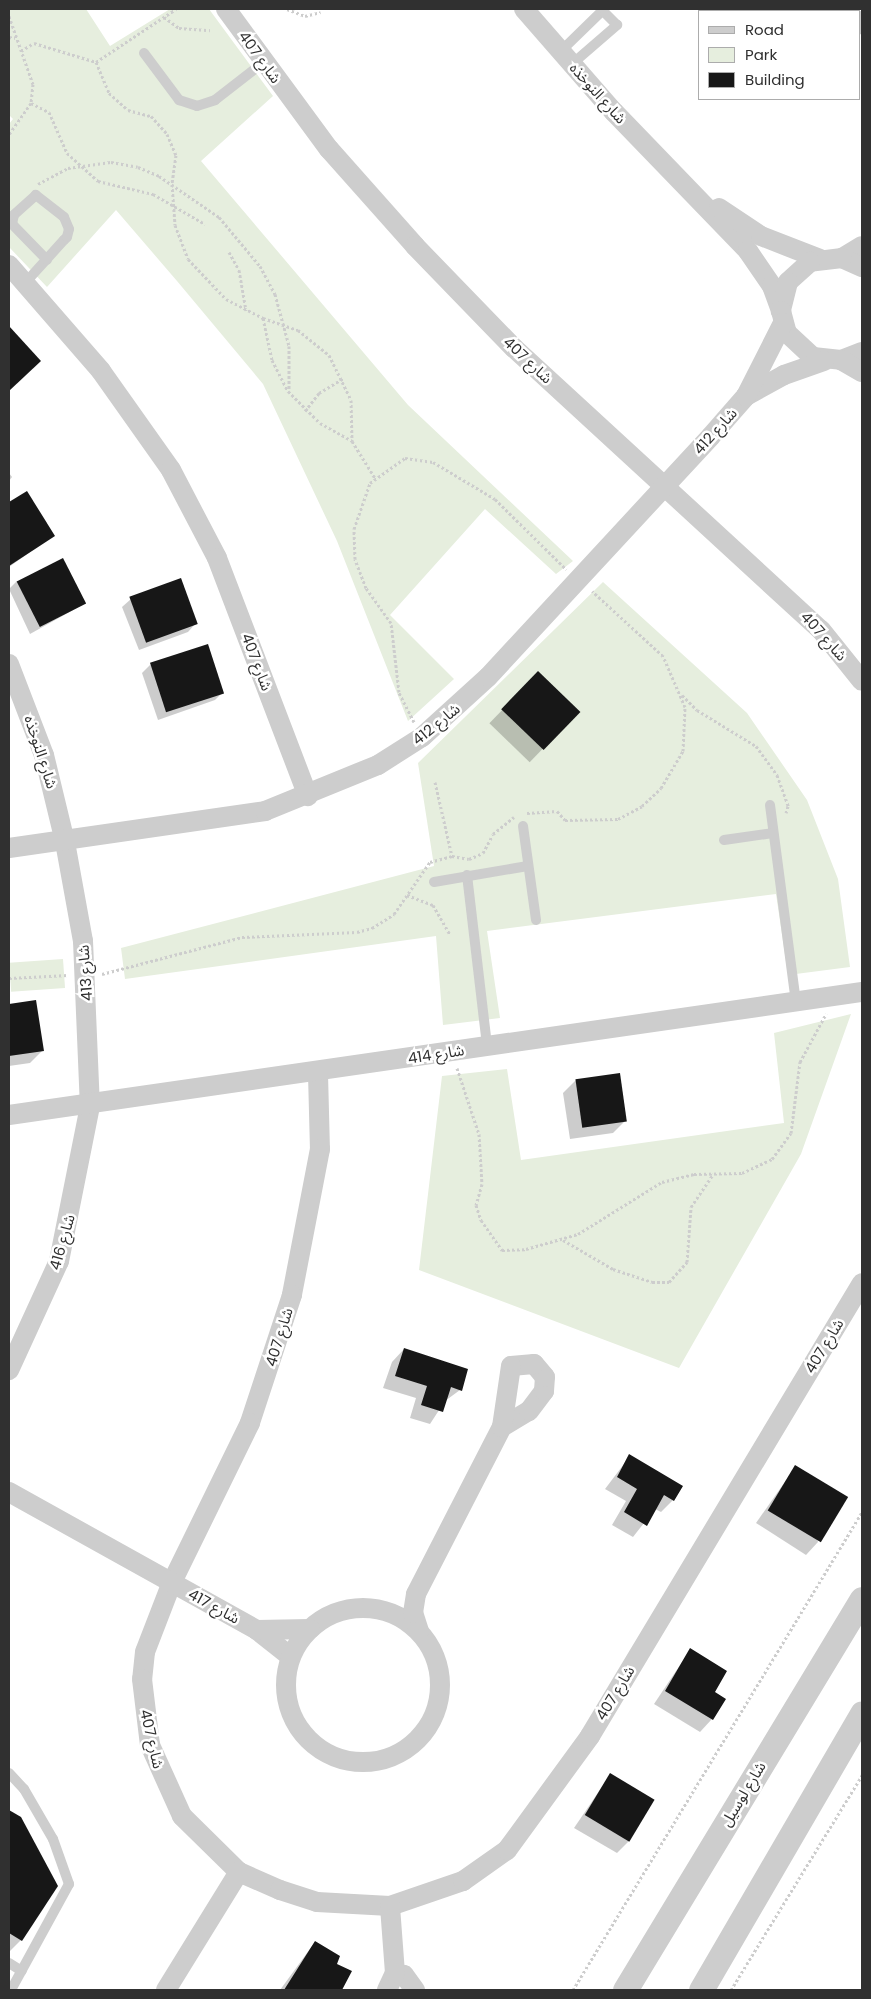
<!DOCTYPE html>
<meta charset="utf-8">
<style>
body{margin:0}
#map{position:relative;width:871px;height:1999px;overflow:hidden;background:#fff;font-family:Poppins,"Noto Sans Arabic",sans-serif}
div>[style]{position:absolute}
[style*='--x']{left:calc(var(--x)*1px);top:calc(var(--y)*1px);width:calc(var(--w)*1px);rotate:calc(var(--a)*1deg)}
.green>*{inset:0;background:#e6eede;transform-origin:0 0}
.shadow>*{inset:0;background:#0003;transform-origin:0 0}
.building>*{inset:0;background:#171717;transform-origin:0 0}
.path>*{height:3px;margin-top:-1.5px;transform-origin:0;background:repeating-linear-gradient(90deg,#cdcdcd 0 2.5px,transparent 0 5px)}
.service>*{height:10px;margin:-5px;padding:0 5px;transform-origin:5px;border-radius:5px;background:#cdcdcd}
.minor>*{height:20px;margin:-10px;padding:0 10px;transform-origin:10px;border-radius:10px;background:#cdcdcd}
.minor>.ring{margin:-10px;padding:0;box-sizing:content-box;background:none;border:20px solid #cdcdcd;border-radius:50%}
.tertiary>*{height:25px;margin:-12.5px;padding:0 12.5px;transform-origin:12.5px;border-radius:12.5px;background:#cdcdcd}
span{translate:-50% -50%;white-space:nowrap;text-align:center;line-height:1.15;-webkit-text-stroke:5px #fff;paint-order:stroke}
.street-label{font-size:15px;color:#303030}
.frame{position:absolute;inset:0;border:10px solid #303030;pointer-events:none}
.legend{position:absolute;left:698px;top:10px;width:162px;height:90px;box-sizing:border-box;background:#fff;border:1px solid #acacac;margin:0;padding:6px 9px;list-style:none;font-size:15px;color:#303030}
.legend li{display:flex;align-items:center;gap:10px;height:25px}
.legend b{width:25px;border:1px solid #acacac}
</style>
<div id="map">
<div class="green">
<div style="clip-path:polygon(9px 9px,86px 9px,110px 46px,170px 9px,209px 9px,273px 96px,201px 161px,408px 405px,573px 561px,556px 574px,485px 509px,390px 615px,454px 679px,408px 721px,337px 541px,263px 384px,177px 281px,116px 210px,47px 287px,9px 247px,9px 124px,13px 119px,9px 115px)"></div>
<div style="clip-path:polygon(603px 582px,747px 713px,807px 800px,838px 879px,850px 967px,788px 975px,776px 894px,487px 931px,500px 1018px,443px 1025px,436px 936px,125px 979px,121px 948px,434px 866px,418px 763px)"></div>
<div style="left:63px;top:959px;width:29px;height:54px;rotate:86deg"></div>
<div style="clip-path:polygon(851px 1014px,801px 1154px,679px 1368px,419px 1270px,442px 1076px,507px 1069px,521px 1160px,784px 1123px,774px 1033px)"></div>
</div>
<div class="shadow">
<div style="clip-path:polygon(9px 328px,39px 361px,9px 390px)"></div>
<div style="clip-path:polygon(9px 473px,12px 477px,9px 481px)"></div>
<div style="clip-path:polygon(27px 492px,54px 535px,9px 567px,9px 504px)"></div>
<div style="clip-path:polygon(17px 581px,84px 604px,30px 634px,9px 589px)"></div>
<div style="clip-path:polygon(131px 599px,196px 623px,188px 632px,139px 650px,122px 607px)"></div>
<div style="clip-path:polygon(150px 665px,223px 692px,215px 700px,158px 720px,142px 673px)"></div>
<div style="left:538px;top:673px;width:56px;height:70px;rotate:44deg"></div>
<div style="clip-path:polygon(35px 1001px,43px 1050px,30px 1063px,9px 1066px,9px 1005px)"></div>
<div style="clip-path:polygon(576px 1080px,625px 1121px,613px 1133px,570px 1139px,563px 1093px)"></div>
<div style="clip-path:polygon(404px 1349px,460px 1390px,445px 1401px,430px 1424px,410px 1418px,416px 1398px,383px 1388px,392px 1362px)"></div>
<div style="clip-path:polygon(630px 1456px,673px 1500px,661px 1512px,655px 1509px,633px 1537px,612px 1525px,626px 1501px,605px 1489px)"></div>
<div style="clip-path:polygon(796px 1466px,818px 1542px,806px 1555px,756px 1523px)"></div>
<div style="clip-path:polygon(690px 1650px,713px 1692px,712px 1719px,700px 1732px,654px 1704px)"></div>
<div style="clip-path:polygon(610px 1775px,629px 1841px,617px 1853px,574px 1828px)"></div>
<div style="clip-path:polygon(9px 1811px,20px 1818px,21px 1940px,9px 1952px)"></div>
<div style="clip-path:polygon(315px 1942px,336px 1965px,350px 1971px,341px 1990px,280px 1990px)"></div>
</div>
<div class="building">
<div style="clip-path:polygon(9px 326px,41px 361px,9px 391px)"></div>
<div style="clip-path:polygon(27px 491px,55px 536px,9px 566px,9px 502px)"></div>
<div style="left:63px;top:558px;width:51px;height:52px;rotate:63deg"></div>
<div style="left:181px;top:578px;width:49px;height:55px;rotate:70deg"></div>
<div style="left:208px;top:644px;width:52px;height:61px;rotate:72deg"></div>
<div style="left:538px;top:671px;width:59px;height:53px;rotate:44deg"></div>
<div style="clip-path:polygon(36px 1000px,44px 1051px,9px 1056px,9px 1004px)"></div>
<div style="left:620px;top:1073px;width:49px;height:45px;rotate:82deg"></div>
<div style="clip-path:polygon(404px 1348px,468px 1369px,462px 1391px,451px 1387px,443px 1412px,421px 1405px,427px 1386px,395px 1376px)"></div>
<div style="clip-path:polygon(629px 1454px,683px 1486px,674px 1501px,664px 1495px,647px 1526px,624px 1512px,637px 1489px,617px 1477px)"></div>
<div style="left:795px;top:1465px;width:62px;height:53px;rotate:31deg"></div>
<div style="clip-path:polygon(690px 1648px,727px 1671px,715px 1692px,726px 1699px,713px 1720px,665px 1691px)"></div>
<div style="left:610px;top:1773px;width:52px;height:49px;rotate:31deg"></div>
<div style="clip-path:polygon(9px 1810px,21px 1817px,58px 1886px,22px 1941px,9px 1933px)"></div>
<div style="clip-path:polygon(315px 1941px,340px 1956px,337px 1964px,352px 1971px,342px 1990px,284px 1990px)"></div>
</div>
<div class="path">
<div style="--x:287;--y:9;--w:19;--a:21"></div>
<div style="--x:305;--y:16;--w:16;--a:-14"></div>
<div style="--x:9;--y:16;--w:72;--a:70.6"></div>
<div style="--x:33;--y:84;--w:19;--a:96"></div>
<div style="--x:31;--y:103;--w:39;--a:125"></div>
<div style="--x:164;--y:17;--w:19;--a:36"></div>
<div style="--x:179;--y:28;--w:31;--a:4"></div>
<div style="--x:9;--y:37;--w:6;--a:9"></div>
<div style="--x:21;--y:51;--w:15;--a:-32"></div>
<div style="--x:34;--y:43;--w:65;--a:17"></div>
<div style="--x:96;--y:62;--w:96;--a:-33.5"></div>
<div style="--x:96;--y:62;--w:34;--a:67"></div>
<div style="--x:109;--y:93;--w:25;--a:42"></div>
<div style="--x:128;--y:110;--w:24;--a:15"></div>
<div style="--x:151;--y:116;--w:24;--a:48"></div>
<div style="--x:167;--y:134;--w:23;--a:67"></div>
<div style="--x:176;--y:155;--w:29;--a:98"></div>
<div style="--x:172;--y:184;--w:41;--a:85.8"></div>
<div style="--x:175;--y:225;--w:36;--a:69"></div>
<div style="--x:188;--y:259;--w:55;--a:46.5"></div>
<div style="--x:226;--y:299;--w:42;--a:27.2"></div>
<div style="--x:263;--y:318;--w:43;--a:77.9"></div>
<div style="--x:272;--y:360;--w:35;--a:63"></div>
<div style="--x:288;--y:391;--w:45;--a:45"></div>
<div style="--x:320;--y:423;--w:37;--a:29"></div>
<div style="--x:352;--y:441;--w:44;--a:58.1"></div>
<div style="--x:31;--y:103;--w:20;--a:27"></div>
<div style="--x:49;--y:112;--w:45;--a:66.3"></div>
<div style="--x:67;--y:153;--w:42;--a:42.1"></div>
<div style="--x:98;--y:181;--w:57;--a:13.3"></div>
<div style="--x:153;--y:194;--w:60;--a:30"></div>
<div style="--x:38;--y:184;--w:34;--a:-28"></div>
<div style="--x:68;--y:168;--w:43;--a:-7.9"></div>
<div style="--x:111;--y:162;--w:27;--a:10"></div>
<div style="--x:138;--y:167;--w:23;--a:23"></div>
<div style="--x:159;--y:176;--w:73;--a:34.3"></div>
<div style="--x:219;--y:217;--w:64;--a:50.1"></div>
<div style="--x:260;--y:266;--w:32;--a:62"></div>
<div style="--x:275;--y:294;--w:54;--a:74.9"></div>
<div style="--x:289;--y:346;--w:43;--a:90"></div>
<div style="--x:229;--y:252;--w:21;--a:61"></div>
<div style="--x:239;--y:270;--w:41;--a:80.1"></div>
<div style="--x:263;--y:318;--w:37;--a:19"></div>
<div style="--x:298;--y:330;--w:40;--a:39"></div>
<div style="--x:329;--y:355;--w:50;--a:63.9"></div>
<div style="--x:351;--y:400;--w:41;--a:88.6"></div>
<div style="--x:305;--y:411;--w:23;--a:-52"></div>
<div style="--x:319;--y:393;--w:29;--a:-31"></div>
<div style="--x:682;--y:695;--w:21;--a:45"></div>
<div style="--x:697;--y:710;--w:69;--a:31.4"></div>
<div style="--x:756;--y:746;--w:36;--a:54"></div>
<div style="--x:777;--y:775;--w:33;--a:70"></div>
<div style="--x:788;--y:806;--w:7;--a:106"></div>
<div style="--x:414;--y:722;--w:34;--a:-117"></div>
<div style="--x:399;--y:692;--w:69;--a:-96.6"></div>
<div style="--x:391;--y:623;--w:43;--a:-125.5"></div>
<div style="--x:366;--y:588;--w:31;--a:-111"></div>
<div style="--x:355;--y:559;--w:30;--a:-92"></div>
<div style="--x:354;--y:529;--w:49;--a:-70.8"></div>
<div style="--x:370;--y:483;--w:43;--a:-35.5"></div>
<div style="--x:405;--y:458;--w:28;--a:8"></div>
<div style="--x:433;--y:462;--w:72;--a:30.8"></div>
<div style="--x:495;--y:499;--w:100;--a:44.6"></div>
<div style="--x:435;--y:782;--w:76;--a:77.1"></div>
<div style="--x:527;--y:813;--w:30;--a:-4"></div>
<div style="--x:557;--y:811;--w:12;--a:48"></div>
<div style="--x:565;--y:820;--w:53;--a:-1.1"></div>
<div style="--x:618;--y:819;--w:27;--a:-28"></div>
<div style="--x:642;--y:806;--w:26;--a:-43"></div>
<div style="--x:661;--y:788;--w:43;--a:-59.3"></div>
<div style="--x:683;--y:751;--w:44;--a:-87.4"></div>
<div style="--x:685;--y:707;--w:56;--a:-113.3"></div>
<div style="--x:663;--y:656;--w:96;--a:-137.5"></div>
<div style="--x:407;--y:895;--w:28;--a:21"></div>
<div style="--x:433;--y:905;--w:34;--a:60"></div>
<div style="--x:102;--y:974;--w:145;--a:-14.8"></div>
<div style="--x:242;--y:937;--w:115;--a:-2.5"></div>
<div style="--x:357;--y:932;--w:16;--a:-15"></div>
<div style="--x:372;--y:928;--w:26;--a:-32"></div>
<div style="--x:394;--y:914;--w:63;--a:-55.3"></div>
<div style="--x:430;--y:862;--w:23;--a:-15"></div>
<div style="--x:452;--y:856;--w:17;--a:10"></div>
<div style="--x:469;--y:859;--w:15;--a:-23"></div>
<div style="--x:483;--y:853;--w:21;--a:-62"></div>
<div style="--x:493;--y:834;--w:27;--a:-39"></div>
<div style="--x:9;--y:978;--w:59;--a:-2.9"></div>
<div style="--x:457;--y:1068;--w:70;--a:71.6"></div>
<div style="--x:479;--y:1134;--w:50;--a:86.6"></div>
<div style="--x:482;--y:1184;--w:22;--a:106"></div>
<div style="--x:476;--y:1205;--w:16;--a:72"></div>
<div style="--x:481;--y:1220;--w:37;--a:55"></div>
<div style="--x:502;--y:1250;--w:24;--a:-2"></div>
<div style="--x:526;--y:1249;--w:54;--a:-16.1"></div>
<div style="--x:578;--y:1234;--w:99;--a:-31.8"></div>
<div style="--x:662;--y:1182;--w:33;--a:-14"></div>
<div style="--x:694;--y:1174;--w:48;--a:-1.2"></div>
<div style="--x:742;--y:1173;--w:33;--a:-25"></div>
<div style="--x:772;--y:1159;--w:32;--a:-54"></div>
<div style="--x:791;--y:1133;--w:72;--a:-82.8"></div>
<div style="--x:800;--y:1062;--w:55;--a:-61.6"></div>
<div style="--x:563;--y:1240;--w:58;--a:30.1"></div>
<div style="--x:613;--y:1269;--w:41;--a:18.4"></div>
<div style="--x:652;--y:1282;--w:17;--a:0"></div>
<div style="--x:669;--y:1282;--w:27;--a:-48"></div>
<div style="--x:687;--y:1262;--w:55;--a:-85.8"></div>
<div style="--x:691;--y:1207;--w:40;--a:-56"></div>
<div style="--x:573;--y:1990;--w:559;--a:-58.84"></div>
<div style="--x:731;--y:1990;--w:252;--a:-58.6"></div>
</div>
<div class="service">
<div style="--x:561;--y:51;--w:60;--a:-44.3"></div>
<div style="--x:144;--y:53;--w:59;--a:53.3"></div>
<div style="--x:179;--y:100;--w:19;--a:18"></div>
<div style="--x:197;--y:106;--w:19;--a:-18"></div>
<div style="--x:215;--y:100;--w:62;--a:-37.8"></div>
<div style="--x:572;--y:64;--w:60;--a:-40.9"></div>
<div style="--x:617;--y:25;--w:17;--a:-135"></div>
<div style="--x:26;--y:282;--w:57;--a:-47.9"></div>
<div style="--x:64;--y:240;--w:4;--a:-45"></div>
<div style="--x:67;--y:237;--w:8;--a:-76"></div>
<div style="--x:69;--y:229;--w:13;--a:-113"></div>
<div style="--x:64;--y:217;--w:36;--a:-142"></div>
<div style="--x:36;--y:195;--w:30;--a:138"></div>
<div style="--x:14;--y:215;--w:9;--a:103"></div>
<div style="--x:12;--y:224;--w:50;--a:45.8"></div>
<div style="--x:770;--y:805;--w:199;--a:82.5"></div>
<div style="--x:523;--y:826;--w:95;--a:82.1"></div>
<div style="--x:724;--y:840;--w:49;--a:-8.1"></div>
<div style="--x:467;--y:875;--w:172;--a:83.3"></div>
<div style="--x:434;--y:882;--w:95;--a:-9.7"></div>
<div style="--x:9;--y:1773;--w:22;--a:47"></div>
<div style="--x:24;--y:1789;--w:58;--a:59.9"></div>
<div style="--x:53;--y:1839;--w:48;--a:70.4"></div>
<div style="--x:69;--y:1884;--w:121;--a:118.7"></div>
<div style="--x:9;--y:1963;--w:15;--a:32"></div>
</div>
<div class="minor">
<div style="--x:226;--y:9;--w:174;--a:53.7"></div>
<div style="--x:329;--y:149;--w:130;--a:48.4"></div>
<div style="--x:415;--y:246;--w:142;--a:45.9"></div>
<div style="--x:514;--y:348;--w:417;--a:42.6"></div>
<div style="--x:821;--y:630;--w:65;--a:51.2"></div>
<div style="--x:524;--y:9;--w:137;--a:48.9"></div>
<div style="--x:614;--y:112;--w:193;--a:46"></div>
<div style="--x:748;--y:251;--w:42;--a:55.6"></div>
<div style="--x:772;--y:286;--w:27;--a:70"></div>
<div style="--x:847;--y:9;--w:3;--a:45"></div>
<div style="--x:860;--y:21;--w:4;--a:56"></div>
<div style="--x:719;--y:208;--w:50;--a:33.7"></div>
<div style="--x:761;--y:236;--w:63;--a:21.3"></div>
<div style="--x:842;--y:258;--w:23;--a:-31"></div>
<div style="--x:9;--y:265;--w:140;--a:49"></div>
<div style="--x:101;--y:371;--w:121;--a:54.7"></div>
<div style="--x:171;--y:470;--w:99;--a:62.4"></div>
<div style="--x:217;--y:558;--w:255;--a:69.1"></div>
<div style="--x:862;--y:267;--w:22;--a:-156"></div>
<div style="--x:842;--y:258;--w:32;--a:173"></div>
<div style="--x:810;--y:262;--w:30;--a:138"></div>
<div style="--x:788;--y:282;--w:30;--a:104"></div>
<div style="--x:781;--y:311;--w:23;--a:75"></div>
<div style="--x:787;--y:333;--w:35;--a:43"></div>
<div style="--x:813;--y:357;--w:28;--a:6"></div>
<div style="--x:841;--y:360;--w:22;--a:-21"></div>
<div style="--x:841;--y:360;--w:24;--a:30"></div>
<div style="--x:746;--y:396;--w:43;--a:-28.9"></div>
<div style="--x:784;--y:375;--w:42;--a:-19.3"></div>
<div style="--x:9;--y:664;--w:97;--a:69"></div>
<div style="--x:44;--y:755;--w:89;--a:76.4"></div>
<div style="--x:65;--y:842;--w:101;--a:79.7"></div>
<div style="--x:83;--y:941;--w:165;--a:87.6"></div>
<div style="--x:90;--y:1106;--w:158;--a:101.3"></div>
<div style="--x:59;--y:1261;--w:120;--a:114.6"></div>
<div style="--x:9;--y:848;--w:259;--a:-8.2"></div>
<div style="--x:265;--y:811;--w:122;--a:-22.2"></div>
<div style="--x:378;--y:765;--w:52;--a:-32.5"></div>
<div style="--x:422;--y:737;--w:89;--a:-42.3"></div>
<div style="--x:488;--y:677;--w:328;--a:-47.2"></div>
<div style="--x:711;--y:436;--w:53;--a:-48.8"></div>
<div style="--x:746;--y:396;--w:82;--a:-63.1"></div>
<div style="--x:318;--y:1074;--w:75;--a:88.5"></div>
<div style="--x:320;--y:1149;--w:149;--a:100.9"></div>
<div style="--x:292;--y:1295;--w:135;--a:108.2"></div>
<div style="--x:250;--y:1423;--w:177;--a:116.1"></div>
<div style="--x:172;--y:1582;--w:75;--a:111.1"></div>
<div style="--x:145;--y:1652;--w:27;--a:96"></div>
<div style="--x:142;--y:1679;--w:66;--a:83.1"></div>
<div style="--x:150;--y:1745;--w:78;--a:65.7"></div>
<div style="--x:182;--y:1816;--w:80;--a:44.5"></div>
<div style="--x:239;--y:1872;--w:45;--a:23.7"></div>
<div style="--x:280;--y:1890;--w:39;--a:18"></div>
<div style="--x:317;--y:1902;--w:73;--a:3.1"></div>
<div style="--x:390;--y:1906;--w:77;--a:-18.9"></div>
<div style="--x:463;--y:1881;--w:54;--a:-35.2"></div>
<div style="--x:507;--y:1850;--w:141;--a:-53.9"></div>
<div style="--x:590;--y:1736;--w:528;--a:-59.02"></div>
<div style="--x:9;--y:1115;--w:862;--a:-8.21"></div>
<div style="--x:9;--y:1492;--w:284;--a:29.1"></div>
<div style="--x:257;--y:1630;--w:43;--a:38.5"></div>
<div class="ring" style="left:286px;top:1608px;width:134px;height:134px"></div>
<div style="--x:257;--y:1630;--w:53;--a:-1.1"></div>
<div style="--x:419;--y:1631;--w:19;--a:-108"></div>
<div style="--x:413;--y:1613;--w:19;--a:-81"></div>
<div style="--x:416;--y:1594;--w:188;--a:-62.8"></div>
<div style="--x:502;--y:1427;--w:31;--a:-31"></div>
<div style="--x:529;--y:1411;--w:25;--a:-53"></div>
<div style="--x:544;--y:1391;--w:14;--a:-86"></div>
<div style="--x:545;--y:1377;--w:17;--a:-130"></div>
<div style="--x:534;--y:1364;--w:23;--a:175"></div>
<div style="--x:511;--y:1366;--w:62;--a:98.4"></div>
<div style="--x:395;--y:1973;--w:9;--a:13"></div>
<div style="--x:404;--y:1975;--w:19;--a:54"></div>
<div style="--x:166;--y:1990;--w:139;--a:-58.3"></div>
<div style="--x:387;--y:1990;--w:19;--a:-65"></div>
<div style="--x:395;--y:1973;--w:67;--a:-94.3"></div>
</div>
<div class="tertiary">
<div style="--x:625;--y:1990;--w:457;--a:-58.8"></div>
<div style="--x:701;--y:1990;--w:320;--a:-59.8"></div>
</div>
<div class="street-label">
<span style="left:260px;top:57px;rotate:54deg">شارع 407</span>
<span style="left:598px;top:93px;rotate:48deg">شارع النوخذه</span>
<span style="left:528px;top:360px;rotate:43deg">شارع 407</span>
<span style="left:715px;top:431px;rotate:-48deg">شارع 412</span>
<span style="left:824px;top:636px;rotate:48deg">شارع 407</span>
<span style="left:257px;top:662px;rotate:69deg">شارع 407</span>
<span style="left:436px;top:724px;rotate:-39deg">شارع 412</span>
<span style="left:41px;top:752px;rotate:72deg">شارع النوخذه</span>
<span style="left:85px;top:973px;rotate:-94deg">شارع 413</span>
<span style="left:436px;top:1054px;rotate:-9deg">شارع 414</span>
<span style="left:62px;top:1242px;rotate:-74deg">شارع 416</span>
<span style="left:279px;top:1337px;rotate:-73deg">شارع 407</span>
<span style="left:824px;top:1346px;rotate:-59deg">شارع 407</span>
<span style="left:214px;top:1606px;rotate:29deg">شارع 417</span>
<span style="left:615px;top:1693px;rotate:-59deg">شارع 407</span>
<span style="left:152px;top:1739px;rotate:77deg">شارع 407</span>
<span style="left:743px;top:1794px;rotate:-59deg">شارع لوسيل</span>
</div>
<div class="frame"></div>
<ul class="legend">
<li><b style="height:6px;background:#cdcdcd"></b>Road</li>
<li><b style="height:14px;background:#e6eede"></b>Park</li>
<li><b style="height:14px;background:#171717"></b>Building</li>
</ul>
</div>
